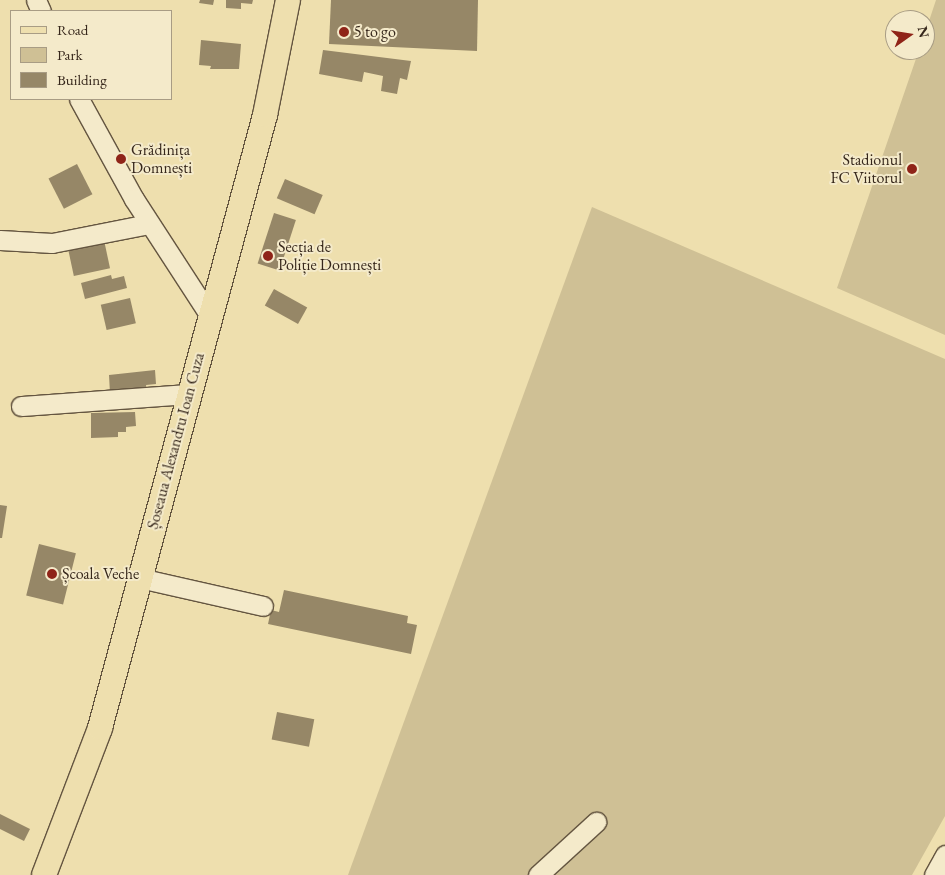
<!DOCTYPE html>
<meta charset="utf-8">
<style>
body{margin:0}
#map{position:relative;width:945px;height:875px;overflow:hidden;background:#eedfae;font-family:"EB Garamond",serif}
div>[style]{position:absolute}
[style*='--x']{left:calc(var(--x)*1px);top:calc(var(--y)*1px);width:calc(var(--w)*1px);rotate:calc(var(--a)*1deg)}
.green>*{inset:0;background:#cfc095}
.building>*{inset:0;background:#968767;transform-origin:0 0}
.roads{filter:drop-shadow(1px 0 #645540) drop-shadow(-1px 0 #645540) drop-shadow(0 1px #645540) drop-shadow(0 -1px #645540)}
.minor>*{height:19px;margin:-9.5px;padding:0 9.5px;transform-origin:9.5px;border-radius:9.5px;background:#f4eaca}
.major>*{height:24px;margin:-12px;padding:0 12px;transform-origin:12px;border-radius:12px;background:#eedfae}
.dots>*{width:14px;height:14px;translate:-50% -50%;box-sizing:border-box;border:2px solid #f4eaca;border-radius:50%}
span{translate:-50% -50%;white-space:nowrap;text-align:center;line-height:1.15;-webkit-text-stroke:4px #f4eaca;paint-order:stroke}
.poi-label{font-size:16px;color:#36271b}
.left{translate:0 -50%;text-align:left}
.right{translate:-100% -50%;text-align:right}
.street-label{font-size:16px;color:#36271b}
.legend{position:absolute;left:10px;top:10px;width:162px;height:90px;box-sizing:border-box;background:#f4eaca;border:1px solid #a89c84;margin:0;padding:6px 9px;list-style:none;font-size:15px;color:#36271b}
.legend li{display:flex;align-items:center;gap:10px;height:25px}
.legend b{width:25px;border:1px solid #a89c84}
.north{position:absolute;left:885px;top:10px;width:50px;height:50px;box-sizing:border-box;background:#f4eaca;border:1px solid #a89c84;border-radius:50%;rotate:77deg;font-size:14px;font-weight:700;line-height:20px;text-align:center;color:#36271b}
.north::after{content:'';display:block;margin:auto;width:18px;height:22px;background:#8f2418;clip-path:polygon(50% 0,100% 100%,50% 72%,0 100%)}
</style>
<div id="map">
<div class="green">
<div style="clip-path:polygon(936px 0,945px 0,945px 335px,837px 288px,919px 50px,925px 50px,925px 33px)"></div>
<div style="clip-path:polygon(592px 207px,945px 359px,945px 816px,912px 875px,348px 875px)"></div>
</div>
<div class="building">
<div style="clip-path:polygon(200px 0,214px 0,213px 5px,199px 3px)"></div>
<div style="clip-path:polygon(226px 0,253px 0,252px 4px,241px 3px,241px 9px,226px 8px)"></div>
<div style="clip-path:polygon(331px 0,478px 0,477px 51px,329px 44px)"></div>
<div style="clip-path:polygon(201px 40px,241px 44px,239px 69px,210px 69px,211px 66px,199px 65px)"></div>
<div style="clip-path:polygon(323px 50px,411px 61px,407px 80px,400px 78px,397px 94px,381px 91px,383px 76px,364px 72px,362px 82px,319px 74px)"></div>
<div style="left:77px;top:164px;width:34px;height:32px;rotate:63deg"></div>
<div style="left:285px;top:179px;width:41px;height:21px;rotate:23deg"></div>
<div style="left:274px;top:213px;width:23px;height:53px;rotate:18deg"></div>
<div style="left:104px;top:240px;width:29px;height:37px;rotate:78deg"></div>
<div style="clip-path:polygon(111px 275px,112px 279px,124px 276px,127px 288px,85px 299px,81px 283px)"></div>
<div style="left:274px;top:289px;width:38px;height:19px;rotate:29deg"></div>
<div style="left:130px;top:298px;width:26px;height:30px;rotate:77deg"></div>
<div style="clip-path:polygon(155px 370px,156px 384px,146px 385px,147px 390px,110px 394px,109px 375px)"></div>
<div style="clip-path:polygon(135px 412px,136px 426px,126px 427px,126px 432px,118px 432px,118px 437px,91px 438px,91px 413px)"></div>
<div style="clip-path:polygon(0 505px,7px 506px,2px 538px,0 538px)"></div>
<div style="left:39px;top:544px;width:38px;height:53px;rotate:14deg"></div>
<div style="clip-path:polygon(284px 590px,408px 616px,407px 623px,417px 625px,411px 654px,268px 624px,271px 610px,279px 612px)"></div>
<div style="left:277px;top:712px;width:38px;height:28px;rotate:11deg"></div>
<div style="clip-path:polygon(0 814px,30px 829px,24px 841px,0 829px)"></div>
</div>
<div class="roads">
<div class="minor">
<div style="--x:36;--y:0;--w:12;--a:66"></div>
<div style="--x:79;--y:99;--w:114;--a:61.2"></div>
<div style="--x:134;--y:199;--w:140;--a:57"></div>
<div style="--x:0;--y:240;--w:52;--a:3.3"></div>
<div style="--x:52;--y:243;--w:99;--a:-11.1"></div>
<div style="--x:21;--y:406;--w:168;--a:-4.1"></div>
<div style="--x:140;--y:578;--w:126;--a:12.8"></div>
<div style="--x:538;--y:875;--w:79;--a:-42.4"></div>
<div style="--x:934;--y:875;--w:23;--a:-61"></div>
</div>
<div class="major">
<div style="--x:44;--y:875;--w:157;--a:-69.1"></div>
<div style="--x:100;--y:728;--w:635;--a:-74.93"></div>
<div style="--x:265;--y:115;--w:117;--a:-78.7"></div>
</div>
</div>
<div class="dots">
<div style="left:344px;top:32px;background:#8f2418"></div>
<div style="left:121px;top:159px;background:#8f2418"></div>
<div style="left:912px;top:169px;background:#8f2418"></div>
<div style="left:268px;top:256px;background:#8f2418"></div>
<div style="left:52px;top:574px;background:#8f2418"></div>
</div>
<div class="poi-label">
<span class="left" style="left:354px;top:32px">5 to go</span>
<span class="left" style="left:131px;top:159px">Grădinița<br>Domnești</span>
<span class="right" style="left:902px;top:169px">Stadionul<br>FC Viitorul</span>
<span class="left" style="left:278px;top:256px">Secția de<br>Poliție Domnești</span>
<span class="left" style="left:62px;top:574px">Școala Veche</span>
</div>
<div class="street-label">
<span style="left:176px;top:441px;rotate:-75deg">Șoseaua Alexandru Ioan Cuza</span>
</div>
<ul class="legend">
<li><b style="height:6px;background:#eedfae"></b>Road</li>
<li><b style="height:14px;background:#cfc095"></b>Park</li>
<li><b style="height:14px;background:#968767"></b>Building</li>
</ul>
<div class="north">N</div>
</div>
